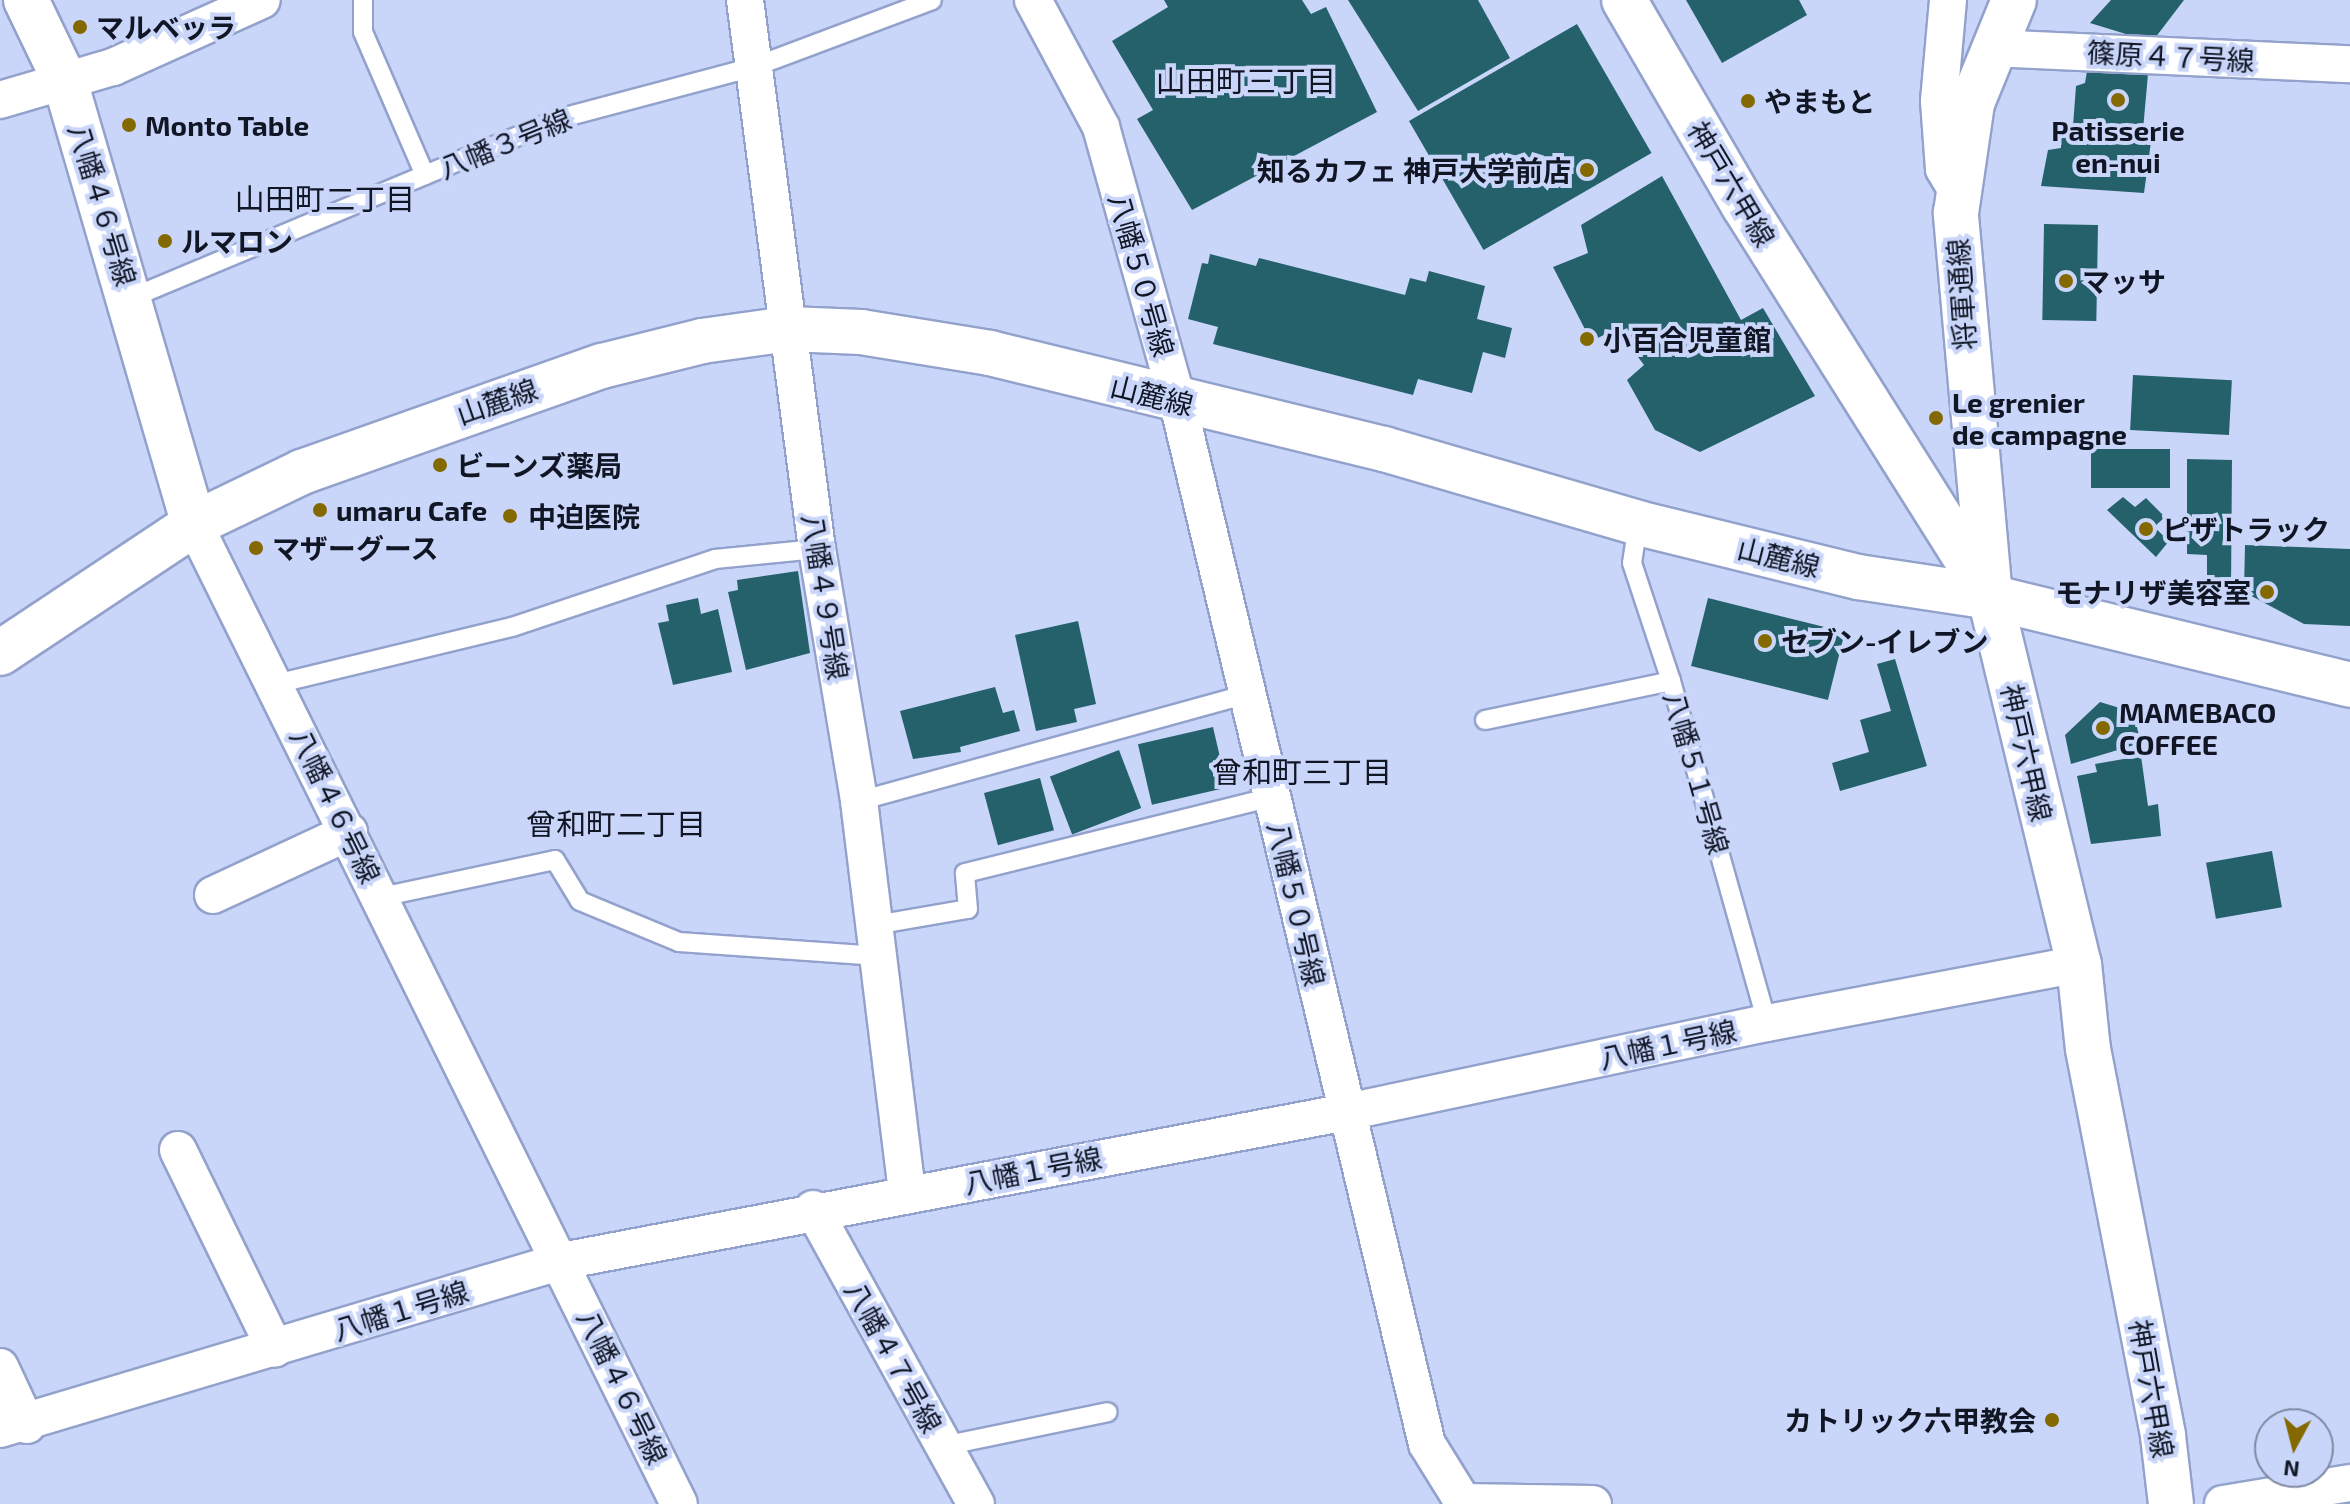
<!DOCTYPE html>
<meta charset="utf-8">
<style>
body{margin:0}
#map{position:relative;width:2350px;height:1504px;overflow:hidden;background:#c9d6f9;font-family:"Exo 2","Noto Sans JP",sans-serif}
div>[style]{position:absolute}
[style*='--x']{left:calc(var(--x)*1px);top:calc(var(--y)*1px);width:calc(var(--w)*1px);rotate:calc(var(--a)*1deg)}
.building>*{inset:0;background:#24616b;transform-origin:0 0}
.roads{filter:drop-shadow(2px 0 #93a2cc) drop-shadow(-2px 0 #93a2cc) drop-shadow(0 2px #93a2cc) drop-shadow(0 -2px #93a2cc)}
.lane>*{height:18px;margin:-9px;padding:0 9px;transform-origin:9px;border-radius:9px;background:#fff}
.street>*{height:36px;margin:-18px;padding:0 18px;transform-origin:18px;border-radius:18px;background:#fff}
.secondary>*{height:44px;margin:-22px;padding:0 22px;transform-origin:22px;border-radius:22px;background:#fff}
.primary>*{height:44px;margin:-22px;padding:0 22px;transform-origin:22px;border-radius:22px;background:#fff}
.dots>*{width:22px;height:22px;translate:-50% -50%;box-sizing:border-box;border:4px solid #c9d6f9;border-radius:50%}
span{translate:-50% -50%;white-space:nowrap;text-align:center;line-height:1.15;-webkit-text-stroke:8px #c9d6f9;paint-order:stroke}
.poi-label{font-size:28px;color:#111625;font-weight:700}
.left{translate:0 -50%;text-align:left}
.right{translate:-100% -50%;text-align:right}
.street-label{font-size:28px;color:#111625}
.neighbourhood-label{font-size:30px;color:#111625}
.north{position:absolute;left:2254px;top:1408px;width:80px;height:80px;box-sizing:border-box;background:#c9d6f9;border:2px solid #7f89a4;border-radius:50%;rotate:187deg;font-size:22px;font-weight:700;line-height:32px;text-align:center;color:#111625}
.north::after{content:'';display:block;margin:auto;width:28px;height:36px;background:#846800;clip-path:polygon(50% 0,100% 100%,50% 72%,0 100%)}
</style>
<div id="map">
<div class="building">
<div style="clip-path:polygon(1164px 0,1302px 0,1311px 14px,1326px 7px,1377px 112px,1192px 210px,1137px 119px,1153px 110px,1112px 41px,1168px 7px)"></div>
<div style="clip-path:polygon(1348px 0,1478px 0,1510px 58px,1418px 111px)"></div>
<div style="clip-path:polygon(1686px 0,1799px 0,1807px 15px,1722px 63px)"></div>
<div style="clip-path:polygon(2111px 0,2184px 0,2152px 42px,2090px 23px)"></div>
<div style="left:1577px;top:24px;width:149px;height:194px;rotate:60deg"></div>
<div style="clip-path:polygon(2087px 71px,2148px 74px,2142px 141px,2151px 142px,2144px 193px,2041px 186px,2048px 150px,2061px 148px,2061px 128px,2073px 126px,2076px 86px,2085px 83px)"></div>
<div style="clip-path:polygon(1662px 176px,1741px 320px,1763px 308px,1815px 396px,1700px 452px,1655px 430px,1627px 380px,1644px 365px,1617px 329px,1591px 341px,1553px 267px,1588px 253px,1581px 225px)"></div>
<div style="left:2044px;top:224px;width:54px;height:96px;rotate:1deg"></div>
<div style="clip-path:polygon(1210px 254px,1256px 266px,1259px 258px,1405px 295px,1410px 278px,1426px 282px,1429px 271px,1485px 286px,1477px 319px,1512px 328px,1505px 358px,1483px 352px,1472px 393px,1418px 379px,1413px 395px,1213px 344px,1218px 327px,1188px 319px,1202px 263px,1208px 264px)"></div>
<div style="left:2133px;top:375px;width:99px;height:55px;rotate:3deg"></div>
<div style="left:2091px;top:449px;width:79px;height:39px"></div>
<div style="clip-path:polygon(2187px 459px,2232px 460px,2231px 592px,2207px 591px,2207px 555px,2187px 554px)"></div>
<div style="clip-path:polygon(2123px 497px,2135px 507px,2146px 498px,2165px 517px,2154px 527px,2169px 541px,2156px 557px,2107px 510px)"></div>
<div style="clip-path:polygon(2245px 545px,2350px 549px,2350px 626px,2304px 624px,2244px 592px)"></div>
<div style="clip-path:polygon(798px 571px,810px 653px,746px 670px,728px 592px,738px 590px,737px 580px)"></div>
<div style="clip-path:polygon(698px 598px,701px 614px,718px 609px,732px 672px,673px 685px,658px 623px,669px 621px,666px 605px)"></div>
<div style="left:1708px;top:598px;width:141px;height:70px;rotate:14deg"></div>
<div style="clip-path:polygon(1078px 621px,1096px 704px,1074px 709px,1077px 722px,1036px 731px,1015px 635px)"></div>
<div style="clip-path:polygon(1895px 659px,1927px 766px,1840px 791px,1832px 763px,1869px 752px,1860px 720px,1891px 711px,1877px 664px)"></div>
<div style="clip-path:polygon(995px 687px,1003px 713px,1014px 710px,1020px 731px,960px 747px,961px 752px,913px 759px,900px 711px)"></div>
<div style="clip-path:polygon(2100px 702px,2133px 712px,2141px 743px,2071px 764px,2065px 735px)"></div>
<div style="left:1213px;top:727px;width:62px;height:77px;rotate:77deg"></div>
<div style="left:1119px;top:750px;width:62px;height:74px;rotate:69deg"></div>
<div style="clip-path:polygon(2141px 756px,2148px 806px,2158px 804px,2161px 836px,2091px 844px,2077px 776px,2097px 772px,2095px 764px)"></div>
<div style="left:1040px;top:778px;width:54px;height:58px;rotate:75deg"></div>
<div style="left:2272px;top:851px;width:57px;height:67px;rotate:80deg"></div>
</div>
<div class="roads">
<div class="lane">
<div style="--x:363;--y:0;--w:32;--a:90"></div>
<div style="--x:363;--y:32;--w:156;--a:66.6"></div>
<div style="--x:131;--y:298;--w:463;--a:-22.7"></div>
<div style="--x:558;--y:119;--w:203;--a:-14.9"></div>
<div style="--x:754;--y:67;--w:190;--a:-20.6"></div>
<div style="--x:1638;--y:523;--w:40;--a:98.5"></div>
<div style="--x:1632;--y:563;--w:124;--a:71.7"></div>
<div style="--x:1671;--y:681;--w:355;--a:74.3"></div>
<div style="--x:276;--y:684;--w:243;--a:-13.6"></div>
<div style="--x:512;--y:627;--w:214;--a:-18.5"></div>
<div style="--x:715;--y:559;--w:102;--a:-5.6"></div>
<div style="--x:1485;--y:720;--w:190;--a:-11.8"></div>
<div style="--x:859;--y:801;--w:403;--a:-15.4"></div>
<div style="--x:381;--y:897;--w:178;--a:-12"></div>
<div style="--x:555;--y:860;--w:48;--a:58.6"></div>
<div style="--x:580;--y:901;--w:107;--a:22.5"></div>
<div style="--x:679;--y:942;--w:200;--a:4"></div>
<div style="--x:875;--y:925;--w:94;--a:-9.8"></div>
<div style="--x:968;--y:909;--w:36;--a:-95"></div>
<div style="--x:965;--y:873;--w:316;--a:-13.9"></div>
<div style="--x:943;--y:1446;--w:168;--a:-11.6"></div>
</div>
<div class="street">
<div style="--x:745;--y:0;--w:554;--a:82.53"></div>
<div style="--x:817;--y:549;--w:255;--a:80.5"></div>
<div style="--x:859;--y:801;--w:395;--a:83"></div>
<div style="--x:1033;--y:0;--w:144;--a:61.8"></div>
<div style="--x:1101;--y:127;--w:287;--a:74.4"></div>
<div style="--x:1178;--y:403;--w:1070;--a:76.55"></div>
<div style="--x:1427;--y:1444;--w:68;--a:58.2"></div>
<div style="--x:1463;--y:1502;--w:130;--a:0.9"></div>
<div style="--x:1948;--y:0;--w:101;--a:95.1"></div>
<div style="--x:1939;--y:101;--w:68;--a:85.8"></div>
<div style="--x:1944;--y:169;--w:27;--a:59"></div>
<div style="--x:1992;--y:48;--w:358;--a:2.6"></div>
<div style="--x:0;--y:100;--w:118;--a:-16.3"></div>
<div style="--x:113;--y:67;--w:163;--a:-24.2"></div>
<div style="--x:194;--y:524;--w:1093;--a:63.67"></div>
<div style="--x:213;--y:895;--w:150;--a:-24.9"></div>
<div style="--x:178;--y:1150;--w:221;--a:64"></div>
<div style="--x:813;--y:1209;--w:337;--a:61.1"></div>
<div style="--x:0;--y:1367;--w:64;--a:65"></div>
<div style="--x:0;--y:1429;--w:587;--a:-16.64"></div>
<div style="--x:562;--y:1261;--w:799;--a:-10.75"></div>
<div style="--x:1347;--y:1112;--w:429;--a:-12"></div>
<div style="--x:1767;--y:1023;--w:318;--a:-10.7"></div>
<div style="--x:2223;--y:1504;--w:129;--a:-9.4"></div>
</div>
<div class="secondary">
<div style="--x:26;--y:0;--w:90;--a:64.3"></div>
<div style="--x:65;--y:81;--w:461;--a:73.8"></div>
<div style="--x:1990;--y:597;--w:386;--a:-95.1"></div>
<div style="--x:1956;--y:213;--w:111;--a:-81.7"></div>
<div style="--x:1972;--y:103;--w:111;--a:-67.8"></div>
</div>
<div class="primary">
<div style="--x:1624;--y:0;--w:238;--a:59.8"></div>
<div style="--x:1744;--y:206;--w:462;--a:57.8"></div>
<div style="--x:1990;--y:597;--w:378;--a:76.4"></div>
<div style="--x:2079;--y:964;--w:85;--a:84"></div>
<div style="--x:2088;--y:1049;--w:394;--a:79"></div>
<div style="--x:2163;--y:1436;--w:68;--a:83.3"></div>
<div style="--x:0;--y:653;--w:233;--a:-33.6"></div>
<div style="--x:194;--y:524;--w:120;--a:-25.7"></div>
<div style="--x:302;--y:472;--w:318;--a:-19.5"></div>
<div style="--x:602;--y:366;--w:103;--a:-14"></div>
<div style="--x:702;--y:341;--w:88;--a:-7.9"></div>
<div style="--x:789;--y:329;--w:72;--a:2.4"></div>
<div style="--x:861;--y:332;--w:131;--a:9.2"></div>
<div style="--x:990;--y:353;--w:406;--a:13.7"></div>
<div style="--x:1384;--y:449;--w:265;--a:16.2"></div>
<div style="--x:1638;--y:523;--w:227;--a:13.8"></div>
<div style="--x:1858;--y:577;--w:134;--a:8.6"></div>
<div style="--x:1990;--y:597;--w:371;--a:13.7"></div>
</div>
</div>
<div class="dots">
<div style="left:80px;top:27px;background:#846800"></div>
<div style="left:2118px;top:100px;background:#846800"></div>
<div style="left:1748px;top:101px;background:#846800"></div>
<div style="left:129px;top:125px;background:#846800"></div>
<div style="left:1587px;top:170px;background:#846800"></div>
<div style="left:165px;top:241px;background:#846800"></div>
<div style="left:2066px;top:281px;background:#846800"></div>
<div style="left:1587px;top:339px;background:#846800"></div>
<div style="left:1936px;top:418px;background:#846800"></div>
<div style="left:440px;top:465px;background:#846800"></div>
<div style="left:320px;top:510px;background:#846800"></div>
<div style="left:510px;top:516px;background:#846800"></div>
<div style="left:2146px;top:529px;background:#846800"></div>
<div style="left:256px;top:548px;background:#846800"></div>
<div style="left:2267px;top:592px;background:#846800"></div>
<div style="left:1765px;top:641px;background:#846800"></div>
<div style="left:2103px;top:728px;background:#846800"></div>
<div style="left:2052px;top:1420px;background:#846800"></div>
</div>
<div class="poi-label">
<span class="left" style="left:96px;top:27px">マルベッラ</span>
<span class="left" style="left:1764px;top:101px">やまもと</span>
<span class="left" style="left:145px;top:125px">Monto Table</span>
<span style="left:2118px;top:146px">Patisserie<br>en-nui</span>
<span class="right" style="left:1571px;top:170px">知るカフェ 神戸大学前店</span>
<span class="left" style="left:181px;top:241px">ルマロン</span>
<span class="left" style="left:2082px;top:281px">マッサ</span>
<span class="left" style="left:1603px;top:339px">小百合児童館</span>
<span class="left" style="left:1952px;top:418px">Le grenier<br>de campagne</span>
<span class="left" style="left:456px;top:465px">ビーンズ薬局</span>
<span class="left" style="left:336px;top:510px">umaru Cafe</span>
<span class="left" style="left:528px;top:516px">中迫医院</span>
<span class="left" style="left:2162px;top:529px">ピザトラック</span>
<span class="left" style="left:272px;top:548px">マザーグース</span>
<span class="right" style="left:2251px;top:592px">モナリザ美容室</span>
<span class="left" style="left:1781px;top:641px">セブン-イレブン</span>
<span class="left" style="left:2119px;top:728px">MAMEBACO<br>COFFEE</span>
<span class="right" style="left:2036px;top:1420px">カトリック六甲教会</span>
</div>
<div class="street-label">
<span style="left:2171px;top:56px;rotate:3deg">篠原４７号線</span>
<span style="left:505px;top:143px;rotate:-22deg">八幡３号線</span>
<span style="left:1732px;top:184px;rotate:59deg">神戸六甲線</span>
<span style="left:103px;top:205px;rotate:73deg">八幡４６号線</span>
<span style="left:1142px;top:275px;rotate:74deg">八幡５０号線</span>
<span style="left:1961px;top:294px;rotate:-94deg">将軍通線</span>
<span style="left:1152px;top:395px;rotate:14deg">山麓線</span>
<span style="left:497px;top:401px;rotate:-19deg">山麓線</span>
<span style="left:1779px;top:557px;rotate:14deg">山麓線</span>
<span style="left:826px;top:597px;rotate:81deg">八幡４９号線</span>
<span style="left:2027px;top:753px;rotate:77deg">神戸六甲線</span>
<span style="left:1697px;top:773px;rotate:74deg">八幡５１号線</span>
<span style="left:336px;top:806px;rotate:64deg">八幡４６号線</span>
<span style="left:1297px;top:904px;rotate:77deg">八幡５０号線</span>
<span style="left:1668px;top:1044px;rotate:-12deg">八幡１号線</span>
<span style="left:1033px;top:1170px;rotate:-11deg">八幡１号線</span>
<span style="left:401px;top:1310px;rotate:-17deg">八幡１号線</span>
<span style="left:894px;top:1357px;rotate:61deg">八幡４７号線</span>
<span style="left:623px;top:1387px;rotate:64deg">八幡４６号線</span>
<span style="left:2152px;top:1389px;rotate:80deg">神戸六甲線</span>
</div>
<div class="neighbourhood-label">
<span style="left:1246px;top:80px">山田町三丁目</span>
<span style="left:325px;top:198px">山田町二丁目</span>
<span style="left:1302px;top:771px">曾和町三丁目</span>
<span style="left:616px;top:823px">曾和町二丁目</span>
</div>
<div class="north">N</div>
</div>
